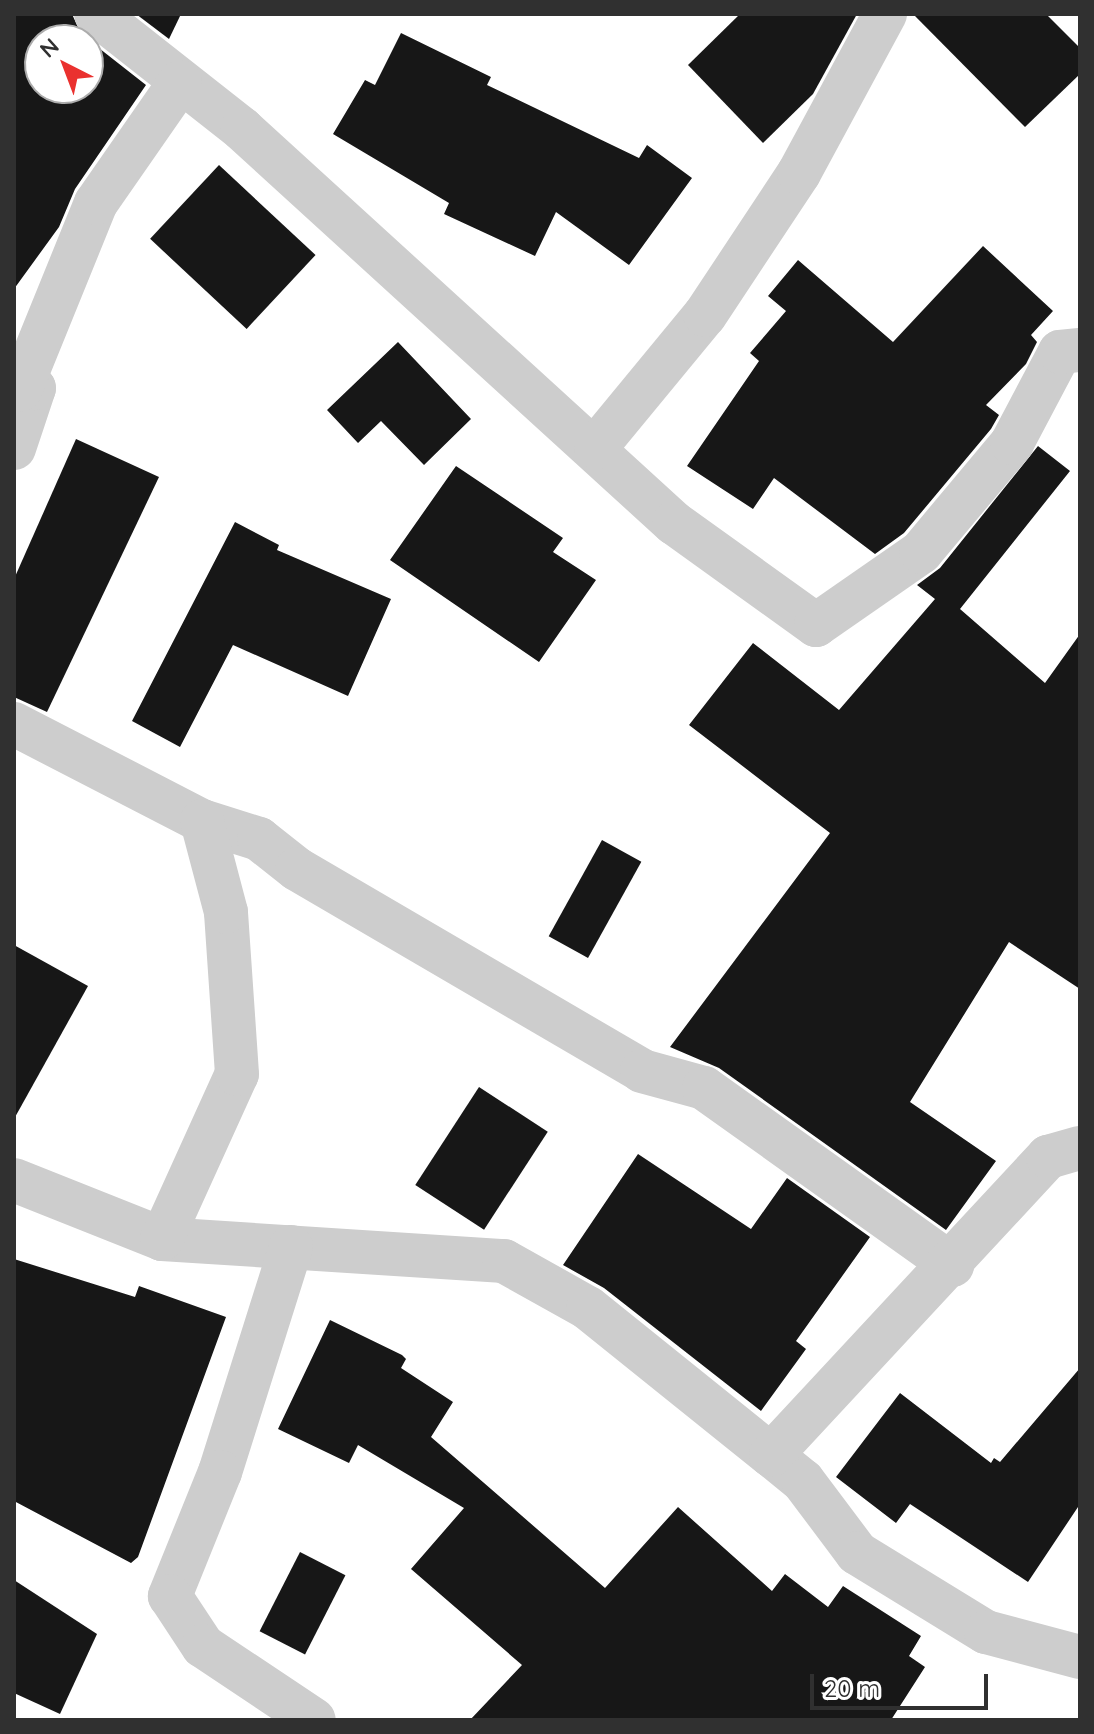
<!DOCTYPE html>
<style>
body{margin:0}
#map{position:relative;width:1094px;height:1734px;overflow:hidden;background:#fff;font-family:Quicksand,sans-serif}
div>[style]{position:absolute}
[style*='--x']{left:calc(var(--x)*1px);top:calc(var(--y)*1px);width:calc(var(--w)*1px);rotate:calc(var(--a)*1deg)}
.building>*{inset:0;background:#171717;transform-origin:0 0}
.street>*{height:44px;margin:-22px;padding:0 22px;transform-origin:22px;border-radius:22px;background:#cdcdcd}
span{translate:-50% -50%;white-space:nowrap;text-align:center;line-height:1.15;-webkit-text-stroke:8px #fff;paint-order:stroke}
.frame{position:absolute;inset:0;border:16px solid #303030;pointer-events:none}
.north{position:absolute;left:24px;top:24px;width:80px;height:80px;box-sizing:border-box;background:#fff;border:2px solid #acacac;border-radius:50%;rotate:318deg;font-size:22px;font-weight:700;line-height:32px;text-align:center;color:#303030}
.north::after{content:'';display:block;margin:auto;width:28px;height:36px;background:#ea312f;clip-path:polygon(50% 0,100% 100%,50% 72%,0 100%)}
.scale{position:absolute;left:810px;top:1674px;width:178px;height:36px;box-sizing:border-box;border:4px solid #303030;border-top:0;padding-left:10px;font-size:24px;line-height:28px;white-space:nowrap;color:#303030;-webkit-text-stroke:6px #fff;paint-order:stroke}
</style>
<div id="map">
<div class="building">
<div style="clip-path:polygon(evenodd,14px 14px,72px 14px,81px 34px,146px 85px,75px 189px,59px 227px,14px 289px,14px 14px,40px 40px,88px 40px,88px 88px,40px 88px,40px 40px)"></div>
<div style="clip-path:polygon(136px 14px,181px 14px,169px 39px)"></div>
<div style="clip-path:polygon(740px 14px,857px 14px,813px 94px,763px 143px,688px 65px)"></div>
<div style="clip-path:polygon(913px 14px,1046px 14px,1080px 48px,1080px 74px,1025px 127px)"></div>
<div style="clip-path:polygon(401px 33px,491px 77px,487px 85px,639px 158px,647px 145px,692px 178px,629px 265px,556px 212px,535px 256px,444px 214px,449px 203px,333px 134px,365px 80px,375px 85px)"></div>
<div style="left:219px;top:165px;width:132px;height:101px;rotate:43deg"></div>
<div style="clip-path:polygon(983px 246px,1053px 311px,1031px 335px,1037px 342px,1026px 364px,986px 405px,999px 415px,991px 429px,904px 533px,875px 554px,774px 478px,753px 509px,687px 466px,759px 361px,750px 353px,786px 311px,768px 296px,798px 260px,893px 342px)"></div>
<div style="clip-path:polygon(398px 342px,471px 419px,424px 465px,381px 421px,358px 443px,327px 410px)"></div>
<div style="clip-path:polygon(76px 439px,159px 477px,47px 712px,14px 697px,14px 579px)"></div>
<div style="clip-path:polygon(1038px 446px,1070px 471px,960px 609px,1045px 683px,1080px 634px,1080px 989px,1009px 942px,910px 1102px,996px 1161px,946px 1230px,719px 1068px,670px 1047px,830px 833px,689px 725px,753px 643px,839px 710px,935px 599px,917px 585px,940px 568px)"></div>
<div style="clip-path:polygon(456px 466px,563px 538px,553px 552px,596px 580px,539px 662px,390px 560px)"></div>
<div style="clip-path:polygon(235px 522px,279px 545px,277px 550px,391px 599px,348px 696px,233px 645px,180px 747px,132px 721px)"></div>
<div style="left:602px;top:840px;width:45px;height:110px;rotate:29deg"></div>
<div style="clip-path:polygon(14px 945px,88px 986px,14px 1119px)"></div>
<div style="left:479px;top:1087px;width:82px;height:117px;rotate:33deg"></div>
<div style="clip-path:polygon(638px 1154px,751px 1229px,787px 1178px,870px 1237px,796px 1341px,806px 1349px,761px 1411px,604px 1288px,563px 1265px)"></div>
<div style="clip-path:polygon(14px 1259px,135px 1297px,139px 1286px,226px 1317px,138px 1557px,131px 1563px,14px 1501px)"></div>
<div style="clip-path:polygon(330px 1320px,402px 1355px,406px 1359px,401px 1368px,453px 1402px,431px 1437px,605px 1588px,678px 1507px,772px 1591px,785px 1574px,828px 1607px,843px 1586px,921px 1636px,909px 1656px,925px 1667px,891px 1720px,470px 1720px,522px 1665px,411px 1569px,464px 1508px,358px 1445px,349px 1463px,278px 1429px)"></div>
<div style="clip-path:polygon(1080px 1368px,1080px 1504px,1028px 1582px,910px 1504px,896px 1523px,836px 1477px,900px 1393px,991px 1463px,994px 1458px,1000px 1462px)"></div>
<div style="left:300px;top:1552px;width:51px;height:89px;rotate:27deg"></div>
<div style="clip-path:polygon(14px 1580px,97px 1634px,60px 1714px,14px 1693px)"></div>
</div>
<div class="street">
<div style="--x:96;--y:14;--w:186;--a:38.2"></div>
<div style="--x:242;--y:129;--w:585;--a:42.37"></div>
<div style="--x:674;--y:523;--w:175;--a:35.7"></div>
<div style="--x:816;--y:625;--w:128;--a:-34.8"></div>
<div style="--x:921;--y:552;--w:142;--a:-50.1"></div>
<div style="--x:1012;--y:443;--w:103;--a:-62.2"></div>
<div style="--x:1060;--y:352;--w:20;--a:-6"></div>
<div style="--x:596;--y:447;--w:171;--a:-50.5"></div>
<div style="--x:705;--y:315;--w:170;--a:-56.5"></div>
<div style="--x:799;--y:173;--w:181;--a:-61.6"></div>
<div style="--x:14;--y:448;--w:63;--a:-71.6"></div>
<div style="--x:34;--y:388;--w:14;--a:172"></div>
<div style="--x:20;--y:390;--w:202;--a:-67.9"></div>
<div style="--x:96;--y:203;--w:147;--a:-55.2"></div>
<div style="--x:14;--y:724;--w:212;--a:27.3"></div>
<div style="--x:202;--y:821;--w:60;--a:17.5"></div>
<div style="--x:259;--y:839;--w:48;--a:38.3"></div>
<div style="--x:297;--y:869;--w:400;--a:30.3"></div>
<div style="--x:642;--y:1071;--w:64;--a:15.3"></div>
<div style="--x:704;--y:1088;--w:305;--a:35.5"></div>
<div style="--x:14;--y:1180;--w:159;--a:21.7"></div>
<div style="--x:162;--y:1239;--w:343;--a:3.7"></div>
<div style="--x:504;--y:1261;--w:96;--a:29.2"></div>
<div style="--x:588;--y:1308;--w:235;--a:38.8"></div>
<div style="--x:771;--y:1455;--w:41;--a:39.1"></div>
<div style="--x:803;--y:1481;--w:90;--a:53.1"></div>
<div style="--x:857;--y:1553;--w:151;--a:31.5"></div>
<div style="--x:986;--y:1632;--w:97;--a:14.9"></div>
<div style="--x:162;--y:1239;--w:181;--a:-65.6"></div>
<div style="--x:237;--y:1074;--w:162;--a:-93.9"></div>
<div style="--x:226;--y:912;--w:94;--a:-104.8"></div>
<div style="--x:291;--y:1247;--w:236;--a:107.5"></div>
<div style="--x:220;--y:1472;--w:134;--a:112"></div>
<div style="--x:170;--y:1596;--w:60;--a:56.6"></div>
<div style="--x:203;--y:1646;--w:133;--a:33.7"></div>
<div style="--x:771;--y:1455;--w:407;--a:-47.1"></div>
<div style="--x:1048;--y:1157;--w:33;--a:-16"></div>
</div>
<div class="frame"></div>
<div class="north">N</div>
<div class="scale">20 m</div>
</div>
